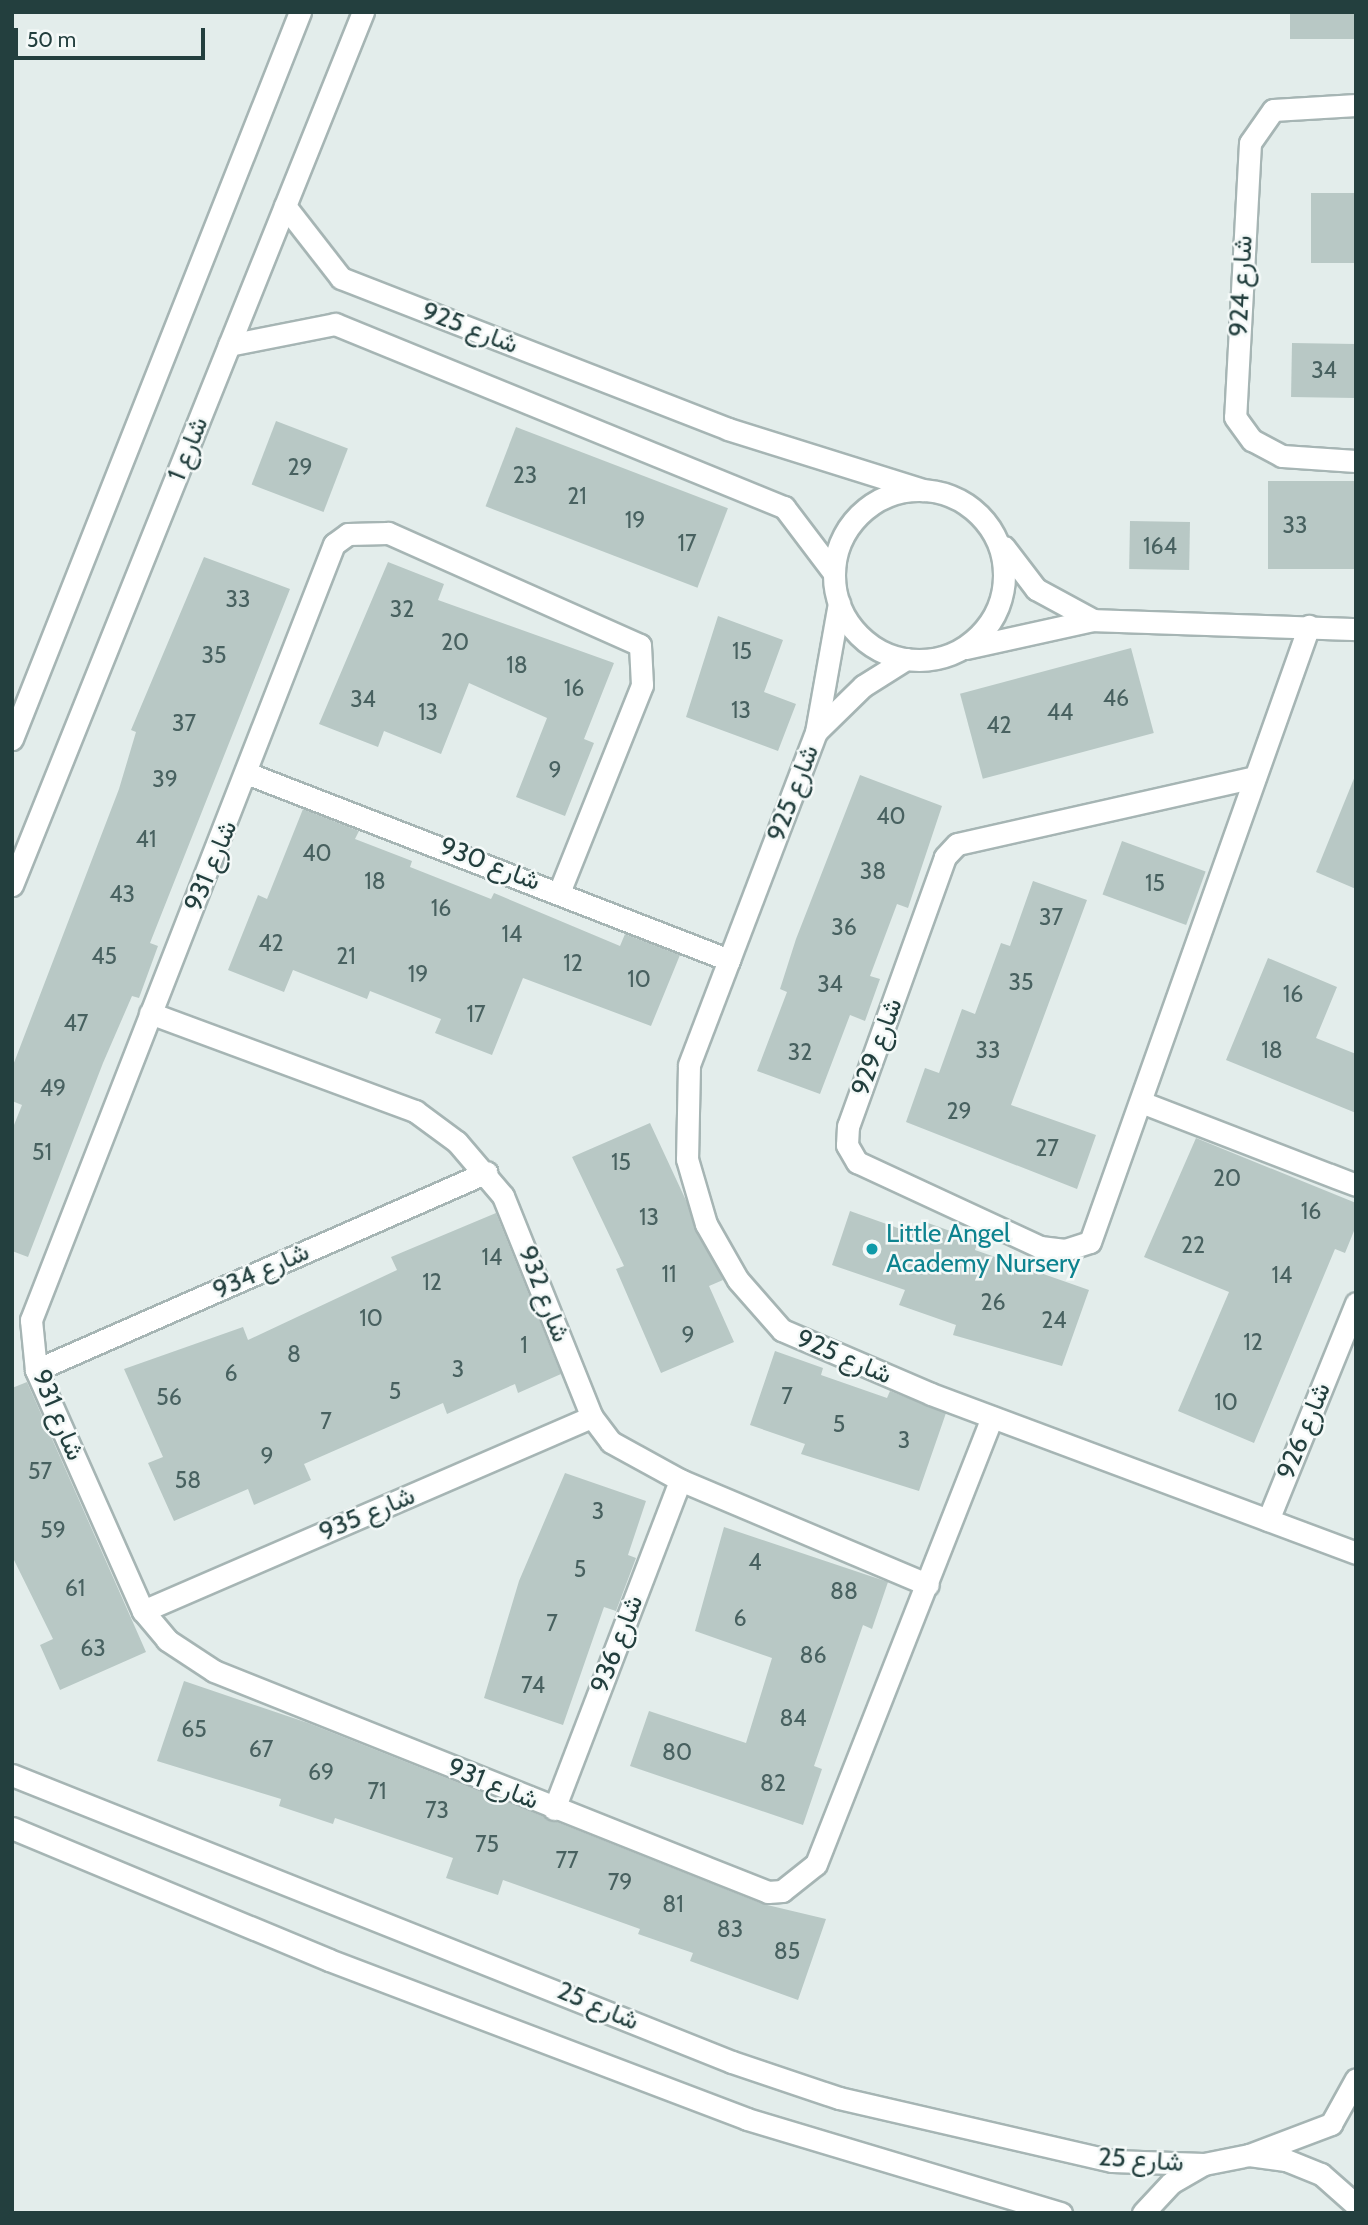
<!DOCTYPE html>
<meta charset="utf-8">
<style>
body{margin:0}
#map{position:relative;width:1368px;height:2225px;overflow:hidden;background:#e3edeb;font-family:Cabin,Vazirmatn,sans-serif}
div>[style]{position:absolute}
[style*='--x']{left:calc(var(--x)*1px);top:calc(var(--y)*1px);width:calc(var(--w)*1px);rotate:calc(var(--a)*1deg)}
.building>*{inset:0;background:#b8c8c5;transform-origin:0 0}
.roads{filter:drop-shadow(2px 0 #a6b5b4) drop-shadow(-2px 0 #a6b5b4) drop-shadow(0 2px #a6b5b4) drop-shadow(0 -2px #a6b5b4)}
.street>*{height:21px;margin:-10.5px;padding:0 10.5px;transform-origin:10.5px;border-radius:10.5px;background:#fff}
.street>.ring{margin:-10.5px;padding:0;box-sizing:content-box;background:none;border:21px solid #fff;border-radius:50%}
.secondary>*{height:21px;margin:-10.5px;padding:0 10.5px;transform-origin:10.5px;border-radius:10.5px;background:#fff}
.dots>*{width:19px;height:19px;translate:-50% -50%;box-sizing:border-box;border:4px solid #f4f9f8;border-radius:50%}
span{translate:-50% -50%;white-space:nowrap;text-align:center;line-height:1.15;-webkit-text-stroke:5px #f4f9f8;paint-order:stroke}
.number-label{font-size:23px;color:#486160}
.number-label span{-webkit-text-stroke-width:0}
.street-label{font-size:26px;color:#233f3e}
.culture-label{font-size:26px;color:#0d838f}
.left{translate:0 -50%;text-align:left}
.frame{position:absolute;inset:0;border:14px solid #233f3e;pointer-events:none}
.scale{position:absolute;left:14px;top:28px;width:191px;height:32px;box-sizing:border-box;border:4px solid #233f3e;border-top:0;padding-left:9px;font-size:21px;line-height:24px;white-space:nowrap;color:#233f3e;-webkit-text-stroke:5px #f4f9f8;paint-order:stroke}
</style>
<div id="map">
<div class="building">
<div style="left:1290px;top:12px;width:66px;height:27px"></div>
<div style="left:1311px;top:193px;width:45px;height:70px"></div>
<div style="left:1292px;top:343px;width:64px;height:54px;rotate:1deg"></div>
<div style="left:276px;top:421px;width:77px;height:68px;rotate:21deg"></div>
<div style="left:516px;top:427px;width:227px;height:85px;rotate:21deg"></div>
<div style="left:1268px;top:481px;width:88px;height:88px"></div>
<div style="left:1130px;top:521px;width:60px;height:48px;rotate:1deg"></div>
<div style="clip-path:polygon(204px 557px,290px 589px,150px 943px,158px 946px,139px 998px,132px 996px,103px 1063px,28px 1257px,12px 1251px,12px 1130px,22px 1105px,12px 1101px,12px 1068px,119px 789px,136px 732px,131px 730px)"></div>
<div style="clip-path:polygon(388px 562px,444px 584px,438px 600px,614px 663px,584px 739px,594px 743px,565px 816px,516px 797px,547px 718px,469px 683px,441px 754px,384px 731px,378px 747px,319px 724px)"></div>
<div style="clip-path:polygon(718px 616px,783px 640px,764px 692px,796px 704px,778px 751px,686px 717px)"></div>
<div style="left:1131px;top:648px;width:88px;height:177px;rotate:75deg"></div>
<div style="clip-path:polygon(860px 775px,942px 806px,908px 908px,897px 904px,870px 976px,880px 979px,865px 1021px,850px 1015px,820px 1094px,757px 1071px,787px 992px,780px 989px,796px 939px)"></div>
<div style="clip-path:polygon(1355px 776px,1356px 776px,1356px 889px,1316px 872px)"></div>
<div style="clip-path:polygon(303px 809px,359px 831px,355px 839px,412px 861px,410px 867px,491px 899px,494px 893px,620px 946px,625px 934px,680px 955px,651px 1026px,523px 978px,492px 1055px,435px 1033px,441px 1019px,370px 991px,367px 999px,293px 970px,284px 992px,228px 970px,258px 895px,267px 899px)"></div>
<div style="left:1122px;top:841px;width:89px;height:57px;rotate:20deg"></div>
<div style="clip-path:polygon(1033px 881px,1087px 900px,1011px 1105px,1096px 1135px,1077px 1189px,906px 1122px,925px 1068px,939px 1073px,962px 1009px,975px 1014px,1001px 943px,1010px 946px)"></div>
<div style="clip-path:polygon(1268px 958px,1337px 987px,1316px 1038px,1356px 1054px,1356px 1113px,1226px 1060px)"></div>
<div style="clip-path:polygon(650px 1123px,723px 1280px,709px 1286px,734px 1342px,661px 1373px,616px 1269px,624px 1266px,572px 1157px)"></div>
<div style="clip-path:polygon(1196px 1138px,1356px 1203px,1356px 1226px,1345px 1253px,1335px 1249px,1254px 1443px,1178px 1411px,1229px 1292px,1144px 1257px)"></div>
<div style="clip-path:polygon(850px 1211px,923px 1237px,928px 1223px,978px 1241px,975px 1250px,1089px 1290px,1062px 1366px,953px 1335px,956px 1325px,899px 1305px,905px 1290px,832px 1265px)"></div>
<div style="clip-path:polygon(496px 1213px,561px 1374px,518px 1393px,515px 1384px,447px 1414px,443px 1403px,304px 1464px,311px 1480px,254px 1505px,248px 1489px,174px 1521px,148px 1463px,163px 1457px,124px 1369px,243px 1327px,248px 1340px,397px 1270px,391px 1257px)"></div>
<div style="clip-path:polygon(775px 1351px,823px 1368px,821px 1375px,887px 1398px,890px 1391px,946px 1413px,919px 1491px,801px 1454px,805px 1444px,750px 1425px)"></div>
<div style="clip-path:polygon(27px 1382px,146px 1652px,60px 1690px,40px 1645px,53px 1639px,12px 1556px,12px 1388px)"></div>
<div style="clip-path:polygon(565px 1473px,646px 1501px,628px 1555px,636px 1558px,616px 1611px,604px 1607px,563px 1725px,484px 1698px,519px 1581px)"></div>
<div style="clip-path:polygon(724px 1527px,888px 1582px,872px 1629px,863px 1625px,814px 1766px,822px 1769px,803px 1825px,630px 1766px,649px 1711px,746px 1743px,772px 1658px,695px 1631px)"></div>
<div style="clip-path:polygon(184px 1681px,308px 1723px,763px 1904px,826px 1919px,798px 2000px,690px 1961px,693px 1953px,638px 1934px,640px 1929px,503px 1880px,498px 1895px,446px 1878px,453px 1858px,335px 1818px,333px 1824px,279px 1806px,281px 1799px,157px 1761px)"></div>
</div>
<div class="roads">
<div class="street">
<div style="--x:1356;--y:105;--w:83;--a:176.6"></div>
<div style="--x:1273;--y:110;--w:40;--a:124.9"></div>
<div style="--x:1250;--y:143;--w:274;--a:93.1"></div>
<div style="--x:1235;--y:417;--w:29;--a:54"></div>
<div style="--x:1252;--y:440;--w:34;--a:28"></div>
<div style="--x:1282;--y:456;--w:74;--a:3.9"></div>
<div style="--x:285;--y:206;--w:91;--a:52.1"></div>
<div style="--x:341;--y:278;--w:415;--a:21.3"></div>
<div style="--x:728;--y:429;--w:204;--a:17.4"></div>
<div style="--x:229;--y:345;--w:108;--a:-11.2"></div>
<div style="--x:335;--y:324;--w:485;--a:22.2"></div>
<div style="--x:784;--y:507;--w:83;--a:52.9"></div>
<div class="ring" style="left:834px;top:490px;width:149px;height:149px"></div>
<div style="--x:1004;--y:547;--w:53;--a:52.7"></div>
<div style="--x:1036;--y:589;--w:65;--a:28.5"></div>
<div style="--x:839;--y:603;--w:131;--a:100.1"></div>
<div style="--x:816;--y:732;--w:356;--a:110.9"></div>
<div style="--x:689;--y:1065;--w:94;--a:91.2"></div>
<div style="--x:687;--y:1159;--w:68;--a:73.7"></div>
<div style="--x:706;--y:1224;--w:64;--a:60.3"></div>
<div style="--x:738;--y:1280;--w:67;--a:48.7"></div>
<div style="--x:782;--y:1330;--w:162;--a:23.2"></div>
<div style="--x:931;--y:1394;--w:454;--a:20.5"></div>
<div style="--x:966;--y:648;--w:130;--a:-12.4"></div>
<div style="--x:1093;--y:620;--w:263;--a:2"></div>
<div style="--x:818;--y:730;--w:63;--a:-44.4"></div>
<div style="--x:863;--y:686;--w:51;--a:-32.1"></div>
<div style="--x:249;--y:774;--w:515;--a:21.18"></div>
<div style="--x:1255;--y:777;--w:305;--a:167.3"></div>
<div style="--x:957;--y:844;--w:18;--a:133"></div>
<div style="--x:945;--y:857;--w:286;--a:109.8"></div>
<div style="--x:848;--y:1126;--w:19;--a:93"></div>
<div style="--x:847;--y:1145;--w:20;--a:60"></div>
<div style="--x:857;--y:1162;--w:202;--a:24.9"></div>
<div style="--x:1040;--y:1247;--w:25;--a:7"></div>
<div style="--x:1065;--y:1250;--w:26;--a:-18"></div>
<div style="--x:1090;--y:1242;--w:654;--a:-70.43"></div>
<div style="--x:560;--y:890;--w:221;--a:-68.2"></div>
<div style="--x:642;--y:685;--w:40;--a:-92.9"></div>
<div style="--x:640;--y:645;--w:276;--a:-156"></div>
<div style="--x:388;--y:533;--w:40;--a:178.6"></div>
<div style="--x:348;--y:534;--w:17;--a:144"></div>
<div style="--x:334;--y:544;--w:833;--a:111.33"></div>
<div style="--x:31;--y:1320;--w:50;--a:84.3"></div>
<div style="--x:36;--y:1370;--w:264;--a:66.1"></div>
<div style="--x:143;--y:1611;--w:38;--a:50"></div>
<div style="--x:167;--y:1640;--w:56;--a:33.4"></div>
<div style="--x:214;--y:1671;--w:596;--a:21.75"></div>
<div style="--x:768;--y:1892;--w:14;--a:-4"></div>
<div style="--x:782;--y:1891;--w:43;--a:-38.5"></div>
<div style="--x:816;--y:1864;--w:480;--a:-68.5"></div>
<div style="--x:150;--y:1013;--w:283;--a:20.3"></div>
<div style="--x:415;--y:1111;--w:52;--a:36.4"></div>
<div style="--x:457;--y:1142;--w:71;--a:49.6"></div>
<div style="--x:503;--y:1196;--w:238;--a:68.1"></div>
<div style="--x:592;--y:1417;--w:31;--a:53"></div>
<div style="--x:611;--y:1442;--w:79;--a:28.8"></div>
<div style="--x:680;--y:1480;--w:269;--a:22.9"></div>
<div style="--x:1141;--y:1102;--w:230;--a:21.1"></div>
<div style="--x:36;--y:1370;--w:492;--a:-23.7"></div>
<div style="--x:1268;--y:1520;--w:234;--a:-67.9"></div>
<div style="--x:143;--y:1611;--w:489;--a:-23.4"></div>
<div style="--x:554;--y:1809;--w:352;--a:-69"></div>
<div style="--x:1249;--y:2155;--w:88;--a:-20.7"></div>
<div style="--x:1331;--y:2124;--w:51;--a:-60.9"></div>
</div>
<div class="secondary">
<div style="--x:12;--y:739;--w:782;--a:-68.39"></div>
<div style="--x:12;--y:885;--w:941;--a:-68.1"></div>
<div style="--x:12;--y:1775;--w:775;--a:21.73"></div>
<div style="--x:732;--y:2062;--w:113;--a:18.6"></div>
<div style="--x:839;--y:2098;--w:280;--a:13"></div>
<div style="--x:1112;--y:2161;--w:92;--a:1.9"></div>
<div style="--x:12;--y:1828;--w:343;--a:22.6"></div>
<div style="--x:329;--y:1960;--w:447;--a:20.8"></div>
<div style="--x:747;--y:2119;--w:328;--a:16.7"></div>
<div style="--x:1143;--y:2213;--w:41;--a:-47"></div>
<div style="--x:1171;--y:2183;--w:38;--a:-30"></div>
<div style="--x:1204;--y:2164;--w:46;--a:-11.3"></div>
<div style="--x:1249;--y:2155;--w:37;--a:8"></div>
<div style="--x:1286;--y:2160;--w:38;--a:22"></div>
<div style="--x:1321;--y:2174;--w:47;--a:41.5"></div>
</div>
</div>
<div class="dots">
<div style="left:872px;top:1249px;background:#0f9aa8"></div>
</div>
<div class="number-label">
<span style="left:1324px;top:370px">34</span>
<span style="left:300px;top:467px">29</span>
<span style="left:525px;top:475px">23</span>
<span style="left:577px;top:496px">21</span>
<span style="left:635px;top:520px">19</span>
<span style="left:1295px;top:525px">33</span>
<span style="left:687px;top:543px">17</span>
<span style="left:1160px;top:546px">164</span>
<span style="left:238px;top:599px">33</span>
<span style="left:402px;top:609px">32</span>
<span style="left:455px;top:642px">20</span>
<span style="left:742px;top:651px">15</span>
<span style="left:214px;top:655px">35</span>
<span style="left:517px;top:665px">18</span>
<span style="left:574px;top:688px">16</span>
<span style="left:1116px;top:698px">46</span>
<span style="left:363px;top:699px">34</span>
<span style="left:741px;top:710px">13</span>
<span style="left:428px;top:712px">13</span>
<span style="left:1060px;top:712px">44</span>
<span style="left:184px;top:723px">37</span>
<span style="left:999px;top:725px">42</span>
<span style="left:555px;top:770px">9</span>
<span style="left:165px;top:779px">39</span>
<span style="left:891px;top:816px">40</span>
<span style="left:146px;top:839px">41</span>
<span style="left:317px;top:853px">40</span>
<span style="left:873px;top:871px">38</span>
<span style="left:375px;top:881px">18</span>
<span style="left:1155px;top:883px">15</span>
<span style="left:122px;top:894px">43</span>
<span style="left:441px;top:908px">16</span>
<span style="left:1051px;top:917px">37</span>
<span style="left:844px;top:927px">36</span>
<span style="left:512px;top:934px">14</span>
<span style="left:271px;top:943px">42</span>
<span style="left:104px;top:956px">45</span>
<span style="left:346px;top:956px">21</span>
<span style="left:573px;top:963px">12</span>
<span style="left:418px;top:974px">19</span>
<span style="left:639px;top:979px">10</span>
<span style="left:1021px;top:982px">35</span>
<span style="left:830px;top:984px">34</span>
<span style="left:1293px;top:994px">16</span>
<span style="left:476px;top:1014px">17</span>
<span style="left:76px;top:1023px">47</span>
<span style="left:988px;top:1050px">33</span>
<span style="left:1272px;top:1050px">18</span>
<span style="left:800px;top:1052px">32</span>
<span style="left:53px;top:1088px">49</span>
<span style="left:959px;top:1111px">29</span>
<span style="left:1047px;top:1148px">27</span>
<span style="left:42px;top:1152px">51</span>
<span style="left:621px;top:1162px">15</span>
<span style="left:1227px;top:1178px">20</span>
<span style="left:1311px;top:1211px">16</span>
<span style="left:649px;top:1217px">13</span>
<span style="left:1193px;top:1245px">22</span>
<span style="left:492px;top:1257px">14</span>
<span style="left:669px;top:1274px">11</span>
<span style="left:1282px;top:1275px">14</span>
<span style="left:432px;top:1282px">12</span>
<span style="left:993px;top:1302px">26</span>
<span style="left:371px;top:1318px">10</span>
<span style="left:1054px;top:1320px">24</span>
<span style="left:688px;top:1335px">9</span>
<span style="left:1253px;top:1342px">12</span>
<span style="left:524px;top:1345px">1</span>
<span style="left:294px;top:1354px">8</span>
<span style="left:458px;top:1369px">3</span>
<span style="left:231px;top:1373px">6</span>
<span style="left:395px;top:1391px">5</span>
<span style="left:787px;top:1396px">7</span>
<span style="left:169px;top:1397px">56</span>
<span style="left:1226px;top:1402px">10</span>
<span style="left:326px;top:1421px">7</span>
<span style="left:839px;top:1424px">5</span>
<span style="left:904px;top:1440px">3</span>
<span style="left:267px;top:1456px">9</span>
<span style="left:40px;top:1471px">57</span>
<span style="left:188px;top:1480px">58</span>
<span style="left:598px;top:1511px">3</span>
<span style="left:53px;top:1530px">59</span>
<span style="left:755px;top:1562px">4</span>
<span style="left:580px;top:1569px">5</span>
<span style="left:75px;top:1588px">61</span>
<span style="left:844px;top:1591px">88</span>
<span style="left:740px;top:1618px">6</span>
<span style="left:552px;top:1623px">7</span>
<span style="left:93px;top:1648px">63</span>
<span style="left:813px;top:1655px">86</span>
<span style="left:533px;top:1685px">74</span>
<span style="left:793px;top:1718px">84</span>
<span style="left:194px;top:1729px">65</span>
<span style="left:261px;top:1749px">67</span>
<span style="left:677px;top:1752px">80</span>
<span style="left:321px;top:1772px">69</span>
<span style="left:773px;top:1783px">82</span>
<span style="left:377px;top:1791px">71</span>
<span style="left:437px;top:1810px">73</span>
<span style="left:487px;top:1844px">75</span>
<span style="left:567px;top:1860px">77</span>
<span style="left:620px;top:1882px">79</span>
<span style="left:673px;top:1904px">81</span>
<span style="left:730px;top:1929px">83</span>
<span style="left:787px;top:1951px">85</span>
</div>
<div class="street-label">
<span style="left:1241px;top:286px;rotate:-87deg">شارع 924</span>
<span style="left:470px;top:328px;rotate:21deg">شارع 925</span>
<span style="left:188px;top:449px;rotate:-68deg">شارع 1</span>
<span style="left:793px;top:793px;rotate:-69deg">شارع 925</span>
<span style="left:490px;top:864px;rotate:21deg">شارع 930</span>
<span style="left:211px;top:866px;rotate:-67deg">شارع 931</span>
<span style="left:877px;top:1047px;rotate:-70deg">شارع 929</span>
<span style="left:261px;top:1271px;rotate:-24deg">شارع 934</span>
<span style="left:544px;top:1294px;rotate:69deg">شارع 932</span>
<span style="left:844px;top:1357px;rotate:23deg">شارع 925</span>
<span style="left:58px;top:1415px;rotate:67deg">شارع 931</span>
<span style="left:1304px;top:1431px;rotate:-68deg">شارع 926</span>
<span style="left:367px;top:1514px;rotate:-23deg">شارع 935</span>
<span style="left:617px;top:1644px;rotate:-69deg">شارع 936</span>
<span style="left:493px;top:1784px;rotate:22deg">شارع 931</span>
<span style="left:598px;top:2006px;rotate:23deg">شارع 25</span>
<span style="left:1141px;top:2160px;rotate:4deg">شارع 25</span>
</div>
<div class="culture-label">
<span class="left" style="left:886px;top:1249px">Little Angel<br>Academy Nursery</span>
</div>
<div class="frame"></div>
<div class="scale">50 m</div>
</div>
